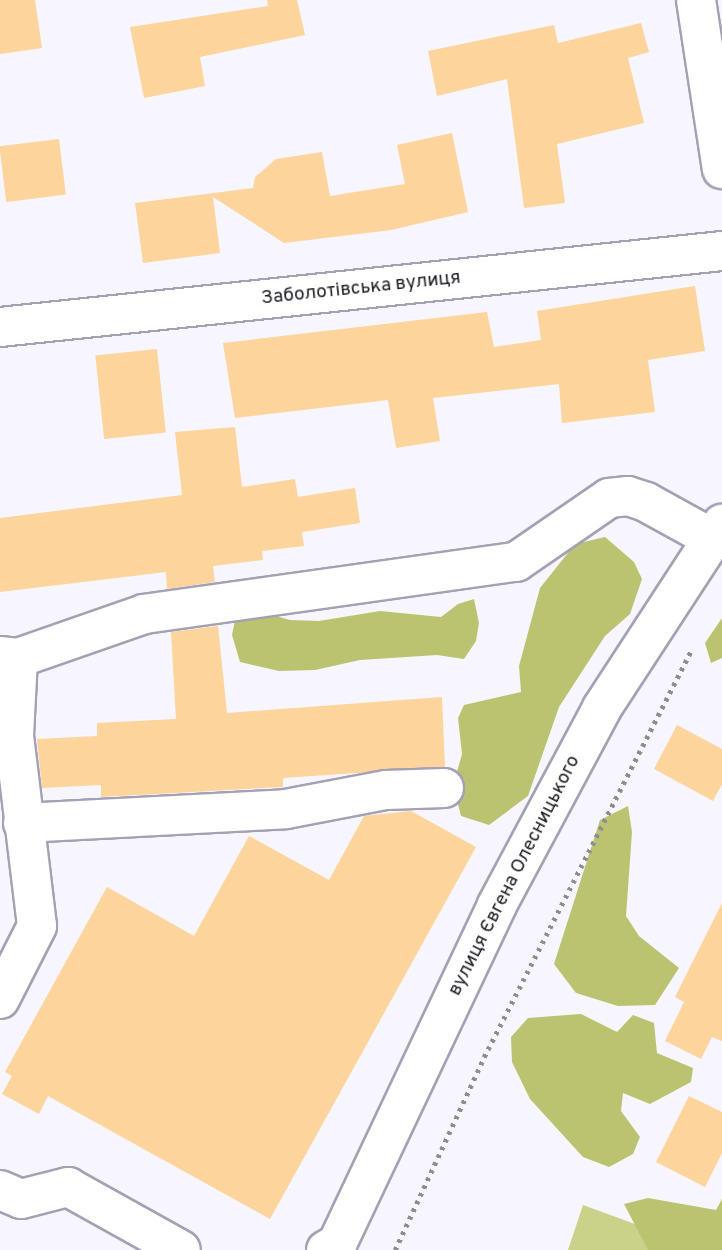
<!DOCTYPE html>
<meta charset="utf-8">
<style>
body{margin:0}
#map{position:relative;width:722px;height:1250px;overflow:hidden;background:#f7f5fd;font-family:Overpass,sans-serif}
div>[style]{position:absolute}
[style*='--x']{left:calc(var(--x)*1px);top:calc(var(--y)*1px);width:calc(var(--w)*1px);rotate:calc(var(--a)*1deg)}
.green>*{inset:0;background:#cad189}
.forest>*{inset:0;background:#bcc370}
.building>*{inset:0;background:#fcd49c;transform-origin:0 0}
.path>*{height:4.5px;margin-top:-2.25px;transform-origin:0;background:repeating-linear-gradient(90deg,#8f8d94 0 3.5px,transparent 0 8.5px)}
.roads{filter:drop-shadow(2px 0 #a5a0b3) drop-shadow(-2px 0 #a5a0b3) drop-shadow(0 2px #a5a0b3) drop-shadow(0 -2px #a5a0b3)}
.minor>*{height:38px;margin:-19px;padding:0 19px;transform-origin:19px;border-radius:19px;background:#fff}
span{translate:-50% -50%;white-space:nowrap;text-align:center;line-height:1.15;-webkit-text-stroke:7px #fff;paint-order:stroke}
.street-label{font-size:19px;color:#1f1d24}
</style>
<div id="map">
<div class="green">
<div style="clip-path:polygon(583px 1205px,706px 1250px,568px 1250px)"></div>
</div>
<div class="forest">
<div style="clip-path:polygon(605px 537px,634px 562px,642px 579px,630px 614px,605px 636px,559px 707px,528px 796px,489px 825px,461px 816px,453px 786px,462px 754px,458px 718px,464px 705px,521px 692px,519px 666px,540px 588px,575px 544px)"></div>
<div style="clip-path:polygon(474px 599px,479px 623px,476px 641px,464px 659px,437px 655px,360px 660px,315px 670px,279px 671px,240px 662px,232px 635px,235px 620px,248px 608px,290px 620px,319px 621px,380px 611px,441px 617px,458px 604px)"></div>
<div style="clip-path:polygon(722px 618px,722px 658px,711px 663px,705px 643px)"></div>
<div style="clip-path:polygon(628px 806px,632px 832px,626px 916px,639px 936px,679px 968px,655px 1005px,618px 1006px,576px 993px,554px 964px,600px 820px)"></div>
<div style="clip-path:polygon(581px 1014px,617px 1032px,633px 1015px,654px 1023px,657px 1053px,693px 1068px,691px 1082px,650px 1104px,623px 1093px,621px 1111px,640px 1137px,633px 1154px,609px 1167px,583px 1157px,530px 1099px,512px 1062px,511px 1037px,528px 1018px)"></div>
<div style="clip-path:polygon(648px 1198px,716px 1210px,722px 1199px,722px 1250px,648px 1250px,624px 1204px)"></div>
</div>
<div class="building">
<div style="clip-path:polygon(0 0,35px 0,42px 48px,0 54px)"></div>
<div style="clip-path:polygon(267px 0,297px 0,305px 35px,200px 57px,205px 86px,144px 98px,130px 27px,268px 6px)"></div>
<div style="clip-path:polygon(641px 23px,649px 52px,628px 58px,644px 123px,557px 144px,565px 203px,524px 208px,507px 79px,437px 96px,428px 51px,554px 25px,558px 43px)"></div>
<div style="clip-path:polygon(452px 133px,468px 212px,391px 230px,284px 243px,213px 197px,220px 253px,143px 263px,135px 203px,253px 188px,255px 177px,276px 159px,322px 152px,330px 196px,405px 184px,397px 145px)"></div>
<div style="left:59px;top:139px;width:56px;height:60px;rotate:83deg"></div>
<div style="clip-path:polygon(695px 286px,705px 351px,648px 360px,655px 412px,562px 423px,559px 384px,433px 398px,440px 441px,396px 448px,388px 400px,235px 418px,223px 343px,487px 312px,494px 347px,541px 340px,537px 311px)"></div>
<div style="left:157px;top:349px;width:84px;height:62px;rotate:84deg"></div>
<div style="clip-path:polygon(235px 427px,242px 487px,295px 479px,298px 497px,355px 488px,360px 523px,302px 532px,304px 546px,262px 551px,263px 560px,213px 566px,215px 582px,167px 589px,166px 572px,0 592px,0 518px,182px 495px,175px 432px)"></div>
<div style="clip-path:polygon(218px 626px,227px 713px,442px 697px,445px 767px,283px 778px,283px 787px,101px 797px,101px 785px,42px 788px,37px 739px,97px 736px,97px 723px,176px 719px,171px 632px)"></div>
<div style="clip-path:polygon(677px 725px,722px 749px,722px 784px,713px 801px,654px 769px)"></div>
<div style="clip-path:polygon(411px 811px,476px 847px,270px 1219px,48px 1096px,39px 1114px,2px 1094px,12px 1076px,5px 1072px,107px 887px,194px 936px,249px 836px,329px 880px,364px 816px)"></div>
<div style="clip-path:polygon(722px 903px,722px 1041px,712px 1037px,701px 1059px,665px 1041px,684px 1002px,675px 997px)"></div>
<div style="clip-path:polygon(689px 1096px,722px 1112px,722px 1153px,705px 1187px,656px 1162px)"></div>
</div>
<div class="path">
<div style="--x:395;--y:1250;--w:213;--a:-65.2"></div>
<div style="--x:484;--y:1057;--w:458;--a:-63"></div>
</div>
<div class="roads">
<div class="minor">
<div style="--x:696;--y:0;--w:171;--a:81.3"></div>
<div style="--x:0;--y:327;--w:726;--a:-6.01"></div>
<div style="--x:0;--y:656;--w:18;--a:6"></div>
<div style="--x:18;--y:658;--w:133;--a:-19.2"></div>
<div style="--x:144;--y:614;--w:376;--a:-8"></div>
<div style="--x:516;--y:562;--w:113;--a:-34.5"></div>
<div style="--x:609;--y:498;--w:19;--a:-6"></div>
<div style="--x:628;--y:496;--w:19;--a:18"></div>
<div style="--x:646;--y:502;--w:77;--a:28.9"></div>
<div style="--x:23;--y:823;--w:263;--a:-3"></div>
<div style="--x:286;--y:809;--w:102;--a:-10.8"></div>
<div style="--x:386;--y:790;--w:58;--a:-2"></div>
<div style="--x:0;--y:999;--w:82;--a:-63.1"></div>
<div style="--x:37;--y:926;--w:192;--a:-96.9"></div>
<div style="--x:14;--y:735;--w:77;--a:-87"></div>
<div style="--x:0;--y:1190;--w:23;--a:23"></div>
<div style="--x:21;--y:1199;--w:49;--a:-14.3"></div>
<div style="--x:68;--y:1187;--w:129;--a:29.1"></div>
<div style="--x:326;--y:1250;--w:13;--a:-29"></div>
<div style="--x:337;--y:1244;--w:375;--a:-64.7"></div>
<div style="--x:497;--y:905;--w:223;--a:-61.9"></div>
<div style="--x:602;--y:708;--w:220;--a:-56.9"></div>
</div>
</div>
<div class="street-label">
<span style="left:361px;top:289px;rotate:-6deg">Заболотівська вулиця</span>
<span style="left:515px;top:876px;rotate:-63deg">вулиця Євгена Олесницького</span>
</div>
</div>
